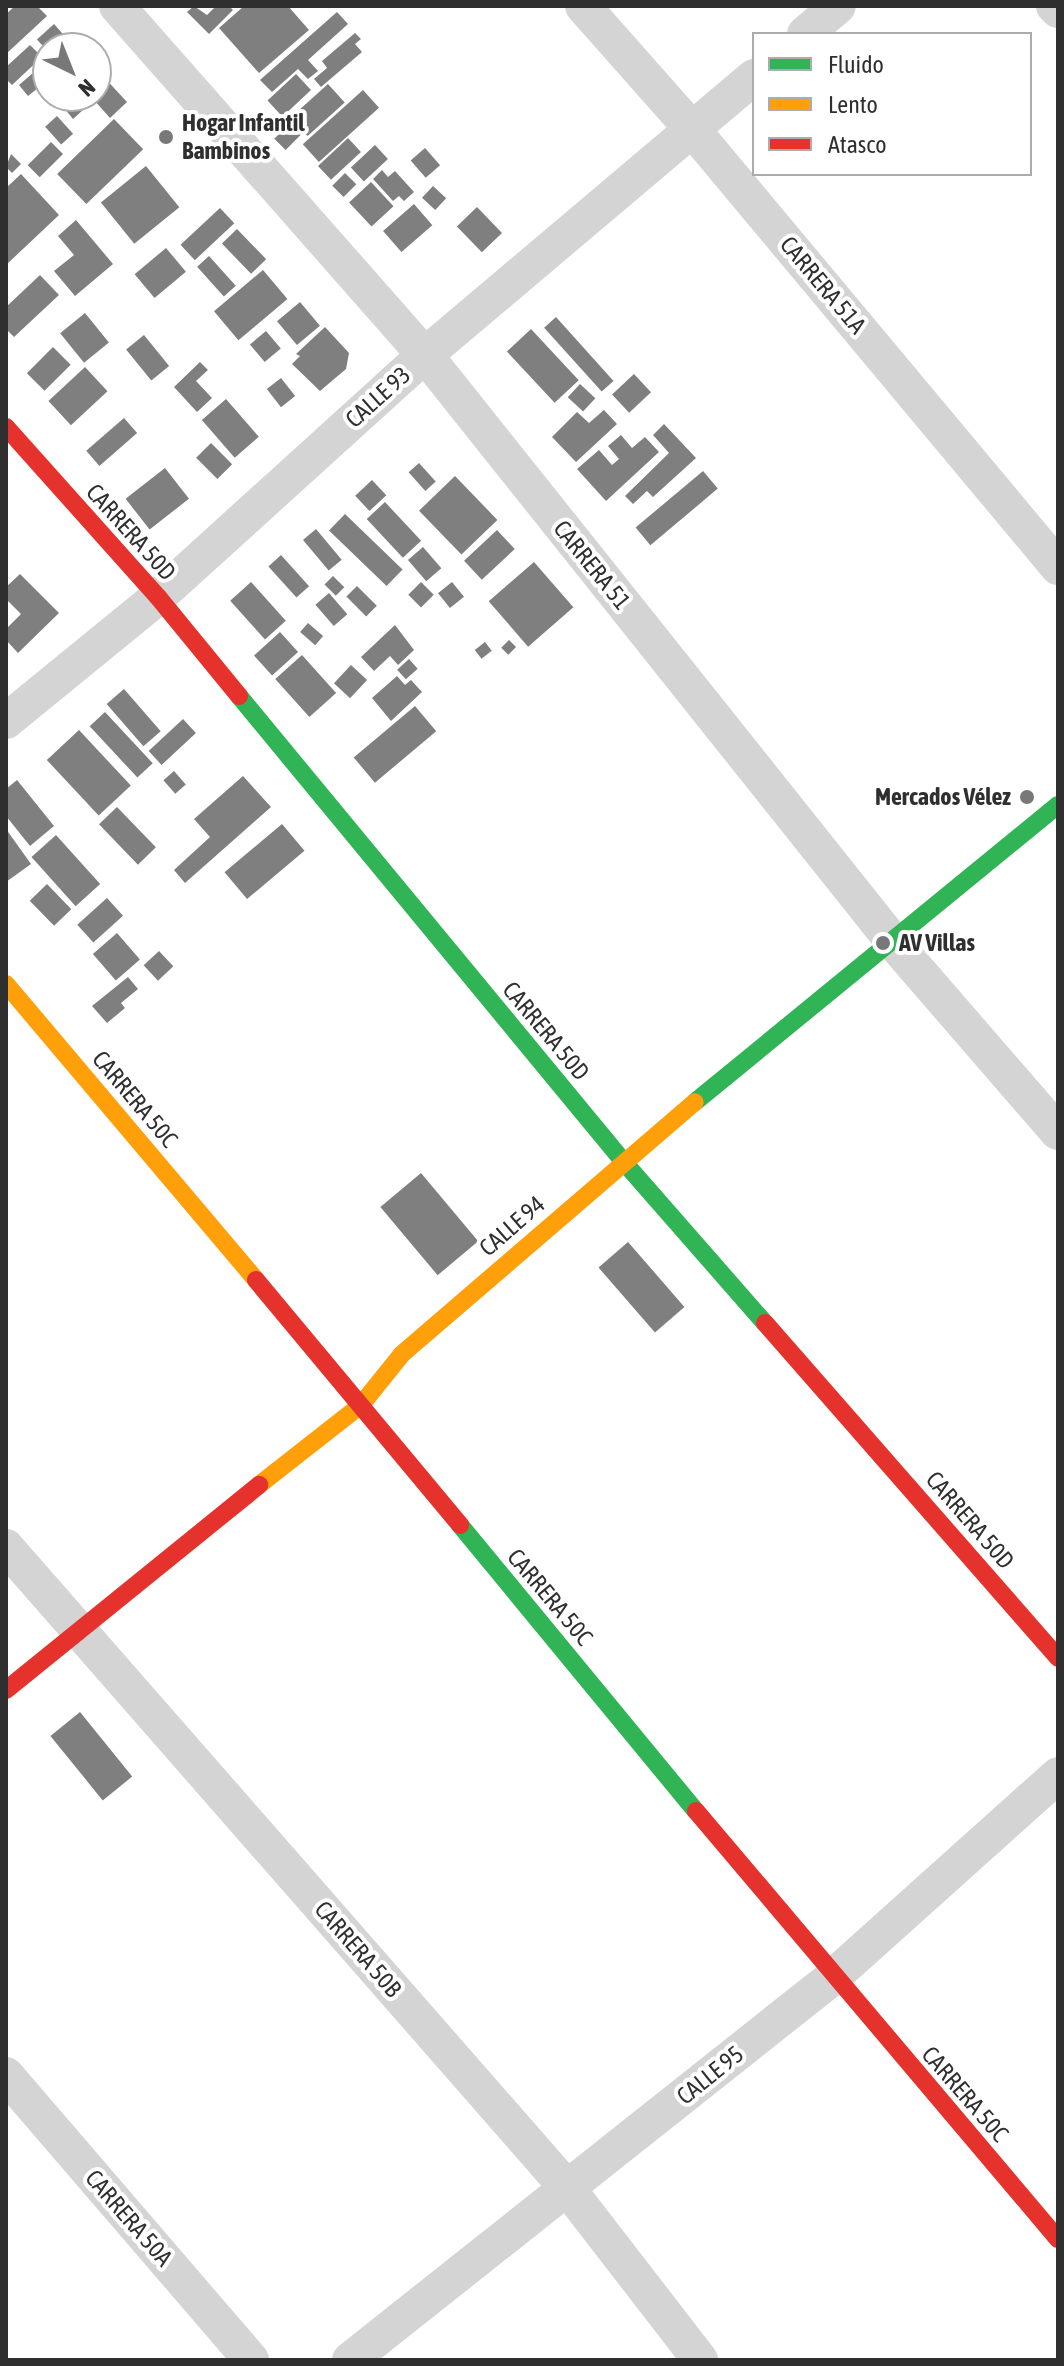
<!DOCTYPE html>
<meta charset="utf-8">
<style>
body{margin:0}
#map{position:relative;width:1064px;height:2366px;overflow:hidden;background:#fff;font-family:"Asap Condensed",sans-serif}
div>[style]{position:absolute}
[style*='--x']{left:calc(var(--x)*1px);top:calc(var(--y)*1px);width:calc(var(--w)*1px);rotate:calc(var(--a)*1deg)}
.building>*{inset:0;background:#7f7f7f;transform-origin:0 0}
.street>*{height:36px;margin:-18px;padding:0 18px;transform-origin:18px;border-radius:18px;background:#d4d4d4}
.fast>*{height:18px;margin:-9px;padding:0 9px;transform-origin:9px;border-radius:9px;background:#30b455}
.slow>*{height:18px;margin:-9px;padding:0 9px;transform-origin:9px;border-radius:9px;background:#ff9f0a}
.jam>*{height:18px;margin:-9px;padding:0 9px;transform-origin:9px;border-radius:9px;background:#e5322d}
.dots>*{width:22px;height:22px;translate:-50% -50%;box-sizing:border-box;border:4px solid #fff;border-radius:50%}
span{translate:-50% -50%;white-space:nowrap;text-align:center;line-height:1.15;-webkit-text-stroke:8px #fff;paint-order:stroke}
.poi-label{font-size:24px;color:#2f2f2f;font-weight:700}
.left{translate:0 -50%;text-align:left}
.right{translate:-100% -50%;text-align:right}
.street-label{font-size:24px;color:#2f2f2f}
.frame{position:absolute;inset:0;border:8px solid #2f2f2f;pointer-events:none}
.legend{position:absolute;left:752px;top:32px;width:280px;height:144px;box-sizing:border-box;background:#fff;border:2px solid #acacac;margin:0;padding:10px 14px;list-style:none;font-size:24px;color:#2f2f2f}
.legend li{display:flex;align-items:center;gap:16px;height:40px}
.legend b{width:40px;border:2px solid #acacac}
.north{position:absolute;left:32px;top:32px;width:80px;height:80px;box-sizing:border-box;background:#fff;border:2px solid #acacac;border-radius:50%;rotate:137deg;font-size:22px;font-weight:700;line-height:32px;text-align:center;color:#2f2f2f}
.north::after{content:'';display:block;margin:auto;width:28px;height:36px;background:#787878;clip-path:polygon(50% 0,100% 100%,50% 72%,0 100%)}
</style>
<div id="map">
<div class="building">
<div style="clip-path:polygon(15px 6px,37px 6px,47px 16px,6px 54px,6px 14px)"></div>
<div style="clip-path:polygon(194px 6px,207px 15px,216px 6px,229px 6px,233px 10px,209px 34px,187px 12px)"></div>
<div style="clip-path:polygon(244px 6px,288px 6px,309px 30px,259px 73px,219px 28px)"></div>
<div style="clip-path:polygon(337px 12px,348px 24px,308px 60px,318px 71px,308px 79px,298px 69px,272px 92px,260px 80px)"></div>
<div style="left:54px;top:24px;width:15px;height:23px;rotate:48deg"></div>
<div style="clip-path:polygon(355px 33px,361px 39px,355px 44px,362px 52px,321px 87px,314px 79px,327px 68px,322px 61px)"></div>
<div style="clip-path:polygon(69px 37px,80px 48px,56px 48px)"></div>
<div style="clip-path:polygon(30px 45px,42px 57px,12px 85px,6px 79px,6px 67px)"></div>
<div style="clip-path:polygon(48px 60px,48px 80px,28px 96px,19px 85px)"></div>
<div style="left:296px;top:74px;width:22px;height:39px;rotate:47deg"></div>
<div style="clip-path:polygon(102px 75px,127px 102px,110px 118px,94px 100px,73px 119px,64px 108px,76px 96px,96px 96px,96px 81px)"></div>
<div style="left:328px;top:84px;width:25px;height:50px;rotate:48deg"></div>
<div style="left:363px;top:90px;width:24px;height:81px;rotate:48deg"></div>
<div style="left:57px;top:116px;width:24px;height:16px;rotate:48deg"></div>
<div style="left:114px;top:119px;width:42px;height:79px;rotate:46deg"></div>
<div style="left:292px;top:121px;width:16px;height:25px;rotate:45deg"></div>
<div style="left:348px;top:138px;width:19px;height:41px;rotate:47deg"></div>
<div style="left:51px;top:142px;width:17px;height:33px;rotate:45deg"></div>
<div style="left:375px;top:145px;width:19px;height:33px;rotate:47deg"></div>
<div style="left:425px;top:148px;width:23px;height:19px;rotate:49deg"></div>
<div style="clip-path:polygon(11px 154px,21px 164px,12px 173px,6px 167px)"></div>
<div style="left:146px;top:166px;width:53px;height:58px;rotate:51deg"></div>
<div style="clip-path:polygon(382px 170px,388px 177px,395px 171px,414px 192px,404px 201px,399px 196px,393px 201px,373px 179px)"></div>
<div style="left:345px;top:173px;width:16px;height:18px;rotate:45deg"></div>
<div style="clip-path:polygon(21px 174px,59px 215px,6px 265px,6px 188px)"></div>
<div style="left:371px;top:182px;width:33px;height:30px;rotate:47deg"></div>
<div style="left:433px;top:186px;width:18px;height:16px;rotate:43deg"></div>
<div style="left:414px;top:204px;width:28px;height:41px;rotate:49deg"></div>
<div style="left:477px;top:207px;width:36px;height:28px;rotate:46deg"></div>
<div style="left:220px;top:208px;width:21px;height:54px;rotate:47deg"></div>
<div style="clip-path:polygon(76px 220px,113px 264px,75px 296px,54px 271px,74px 255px,58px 236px)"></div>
<div style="left:237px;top:229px;width:42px;height:21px;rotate:46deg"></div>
<div style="left:166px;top:248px;width:31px;height:41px;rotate:50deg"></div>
<div style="left:209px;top:256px;width:40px;height:16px;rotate:48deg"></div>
<div style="left:263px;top:270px;width:38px;height:64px;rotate:50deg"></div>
<div style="clip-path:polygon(40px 275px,59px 295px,14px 337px,6px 329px,6px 307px)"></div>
<div style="left:300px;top:302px;width:31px;height:30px;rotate:50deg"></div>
<div style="left:85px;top:313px;width:38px;height:32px;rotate:51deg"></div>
<div style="left:556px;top:317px;width:86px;height:16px;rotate:48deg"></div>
<div style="clip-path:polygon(325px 327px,349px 353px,346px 369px,320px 391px,292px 364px,300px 356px,296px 354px)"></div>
<div style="left:531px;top:329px;width:70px;height:33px;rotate:47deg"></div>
<div style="left:266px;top:331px;width:23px;height:21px;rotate:50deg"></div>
<div style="left:144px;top:335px;width:40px;height:23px;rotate:51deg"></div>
<div style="left:53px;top:347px;width:25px;height:37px;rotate:45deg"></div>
<div style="clip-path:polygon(200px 362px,208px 370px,196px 381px,212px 398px,197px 412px,174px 387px)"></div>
<div style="left:85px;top:367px;width:33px;height:50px;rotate:47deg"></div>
<div style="left:634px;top:374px;width:25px;height:30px;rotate:47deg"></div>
<div style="left:281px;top:378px;width:23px;height:18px;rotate:52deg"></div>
<div style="left:580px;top:384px;width:21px;height:18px;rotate:43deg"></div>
<div style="left:226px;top:399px;width:50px;height:32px;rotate:49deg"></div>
<div style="clip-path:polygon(604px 410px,617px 424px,576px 462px,552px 437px,577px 412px,589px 423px)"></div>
<div style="left:124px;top:418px;width:20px;height:50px;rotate:49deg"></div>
<div style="clip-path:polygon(664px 424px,696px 458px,653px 497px,647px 491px,633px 504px,625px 496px,669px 453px,653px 435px)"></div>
<div style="clip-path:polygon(621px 435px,632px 448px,645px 437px,659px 452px,606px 501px,577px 469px,599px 450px,612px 465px,619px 459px,608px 446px)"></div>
<div style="left:211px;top:443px;width:30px;height:21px;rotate:45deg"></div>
<div style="left:419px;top:463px;width:25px;height:14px;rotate:48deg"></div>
<div style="left:165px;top:468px;width:39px;height:50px;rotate:52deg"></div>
<div style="left:703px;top:471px;width:23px;height:88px;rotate:50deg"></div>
<div style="left:455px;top:476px;width:61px;height:50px;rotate:46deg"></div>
<div style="left:372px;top:480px;width:21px;height:23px;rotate:47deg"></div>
<div style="left:385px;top:502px;width:53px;height:25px;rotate:47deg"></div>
<div style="left:345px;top:514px;width:80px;height:23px;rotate:44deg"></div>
<div style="left:316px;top:529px;width:40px;height:17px;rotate:50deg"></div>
<div style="left:497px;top:530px;width:26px;height:45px;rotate:47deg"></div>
<div style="left:423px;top:547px;width:28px;height:20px;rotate:49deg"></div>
<div style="left:281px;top:555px;width:42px;height:17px;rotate:48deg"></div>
<div style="left:534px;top:562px;width:60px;height:60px;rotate:49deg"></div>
<div style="clip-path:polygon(20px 574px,59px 613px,18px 653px,6px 640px,6px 629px,21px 614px,6px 599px,6px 587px)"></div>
<div style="left:333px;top:576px;width:16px;height:12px;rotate:45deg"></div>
<div style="left:251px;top:582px;width:52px;height:28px;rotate:48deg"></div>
<div style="left:421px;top:582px;width:18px;height:18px;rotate:45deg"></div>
<div style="left:452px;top:582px;width:19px;height:18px;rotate:51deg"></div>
<div style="left:357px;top:586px;width:28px;height:15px;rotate:45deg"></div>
<div style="left:329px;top:593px;width:28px;height:18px;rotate:49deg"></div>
<div style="left:308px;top:623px;width:20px;height:12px;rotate:41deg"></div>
<div style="clip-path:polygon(395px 625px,414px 650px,398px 665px,390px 656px,374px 671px,361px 657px)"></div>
<div style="left:280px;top:632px;width:27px;height:35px;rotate:48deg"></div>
<div style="left:509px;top:640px;width:10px;height:11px;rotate:45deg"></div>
<div style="left:485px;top:642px;width:11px;height:13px;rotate:52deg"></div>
<div style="left:302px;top:655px;width:51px;height:36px;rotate:48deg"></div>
<div style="left:409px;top:659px;width:13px;height:16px;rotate:48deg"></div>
<div style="left:351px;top:665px;width:22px;height:25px;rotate:43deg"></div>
<div style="clip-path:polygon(397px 676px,405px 685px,411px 680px,422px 692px,391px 721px,372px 698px)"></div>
<div style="left:124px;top:689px;width:56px;height:23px;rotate:49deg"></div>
<div style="left:415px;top:706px;width:33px;height:80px;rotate:50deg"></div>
<div style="left:105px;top:712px;width:70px;height:21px;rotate:47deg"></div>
<div style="left:183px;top:719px;width:19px;height:47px;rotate:47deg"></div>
<div style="left:79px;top:730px;width:76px;height:44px;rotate:47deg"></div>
<div style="left:174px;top:771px;width:18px;height:14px;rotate:49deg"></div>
<div style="clip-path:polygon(243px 776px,271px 807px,185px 883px,174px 870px,210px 837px,194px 819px)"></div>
<div style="clip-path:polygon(17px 780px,54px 826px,30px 846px,6px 816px,6px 789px)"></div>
<div style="left:117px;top:807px;width:56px;height:25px;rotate:46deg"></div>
<div style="left:282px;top:824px;width:35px;height:75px;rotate:50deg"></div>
<div style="clip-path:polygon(6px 829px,31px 864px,6px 882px)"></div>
<div style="left:56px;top:835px;width:66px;height:33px;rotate:48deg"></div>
<div style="left:47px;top:884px;width:35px;height:24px;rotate:46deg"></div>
<div style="left:107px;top:898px;width:24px;height:40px;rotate:48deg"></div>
<div style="left:117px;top:933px;width:35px;height:32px;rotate:49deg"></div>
<div style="left:159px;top:951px;width:21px;height:21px;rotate:47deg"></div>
<div style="clip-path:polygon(128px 977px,138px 989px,121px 1003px,125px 1008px,107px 1023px,92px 1006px)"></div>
<div style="left:421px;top:1173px;width:89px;height:53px;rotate:50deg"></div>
<div style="left:628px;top:1242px;width:86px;height:39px;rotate:49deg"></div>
<div style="left:80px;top:1712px;width:83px;height:38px;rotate:51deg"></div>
</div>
<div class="street">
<div style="--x:117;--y:6;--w:465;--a:48.6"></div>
<div style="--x:425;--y:355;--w:752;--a:51.42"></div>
<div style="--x:894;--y:943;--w:250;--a:49.1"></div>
<div style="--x:583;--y:6;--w:164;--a:48.5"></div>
<div style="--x:692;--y:129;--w:571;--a:50.12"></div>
<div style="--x:1054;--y:6;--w:6;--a:45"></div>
<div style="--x:805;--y:34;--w:43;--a:-40.3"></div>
<div style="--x:6;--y:721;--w:196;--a:-39.2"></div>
<div style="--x:158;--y:597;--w:360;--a:-42.2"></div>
<div style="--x:425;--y:355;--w:431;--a:-40.2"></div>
<div style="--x:6;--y:1547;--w:853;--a:48.8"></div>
<div style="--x:568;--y:2189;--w:216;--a:52.3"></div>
<div style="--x:6;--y:2075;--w:376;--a:49.3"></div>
<div style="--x:350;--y:2360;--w:616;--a:-38.41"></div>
<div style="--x:833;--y:1977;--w:302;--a:-41.9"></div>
</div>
<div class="fast">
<div style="--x:239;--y:696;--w:603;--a:50.45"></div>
<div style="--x:623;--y:1161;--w:215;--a:48.8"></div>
<div style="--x:695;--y:1102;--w:469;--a:-39.3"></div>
<div style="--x:460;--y:1525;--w:371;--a:50.5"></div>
</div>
<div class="slow">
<div style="--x:6;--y:984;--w:387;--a:49.8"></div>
<div style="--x:259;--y:1485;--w:130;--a:-38.1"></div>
<div style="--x:361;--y:1405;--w:65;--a:-51.2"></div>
<div style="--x:402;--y:1354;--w:386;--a:-40.7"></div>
</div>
<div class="jam">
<div style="--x:6;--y:427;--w:228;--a:48.2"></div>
<div style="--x:158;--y:597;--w:128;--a:50.7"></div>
<div style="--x:256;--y:1280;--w:319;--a:50.2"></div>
<div style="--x:765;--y:1323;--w:445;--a:48.8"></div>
<div style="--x:6;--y:1690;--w:326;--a:-39"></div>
<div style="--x:696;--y:1811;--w:561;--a:49.78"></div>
</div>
<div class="dots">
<div style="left:166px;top:137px;background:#787878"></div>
<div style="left:1027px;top:797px;background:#787878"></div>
<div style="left:883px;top:943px;background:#787878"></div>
</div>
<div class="poi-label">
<span class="left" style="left:182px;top:137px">Hogar Infantil<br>Bambinos</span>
<span class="right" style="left:1011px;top:797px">Mercados Vélez</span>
<span class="left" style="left:899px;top:943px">AV Villas</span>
</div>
<div class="street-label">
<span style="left:823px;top:285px;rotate:50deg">CARRERA 51A</span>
<span style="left:378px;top:397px;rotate:-42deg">CALLE 93</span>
<span style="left:131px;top:532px;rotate:48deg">CARRERA 50D</span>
<span style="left:592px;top:565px;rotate:51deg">CARRERA 51</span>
<span style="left:546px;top:1031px;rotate:50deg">CARRERA 50D</span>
<span style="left:135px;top:1099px;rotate:50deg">CARRERA 50C</span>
<span style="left:512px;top:1226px;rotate:-41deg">CALLE 94</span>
<span style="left:970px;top:1520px;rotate:49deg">CARRERA 50D</span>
<span style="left:550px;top:1597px;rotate:50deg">CARRERA 50C</span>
<span style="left:358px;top:1949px;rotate:49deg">CARRERA 50B</span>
<span style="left:710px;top:2075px;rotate:-39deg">CALLE 95</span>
<span style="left:965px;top:2094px;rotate:49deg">CARRERA 50C</span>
<span style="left:129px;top:2218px;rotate:49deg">CARRERA 50A</span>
</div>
<div class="frame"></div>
<ul class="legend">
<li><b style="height:10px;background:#30b455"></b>Fluido</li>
<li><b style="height:10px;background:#ff9f0a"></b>Lento</li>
<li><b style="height:10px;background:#e5322d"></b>Atasco</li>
</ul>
<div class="north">N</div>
</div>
